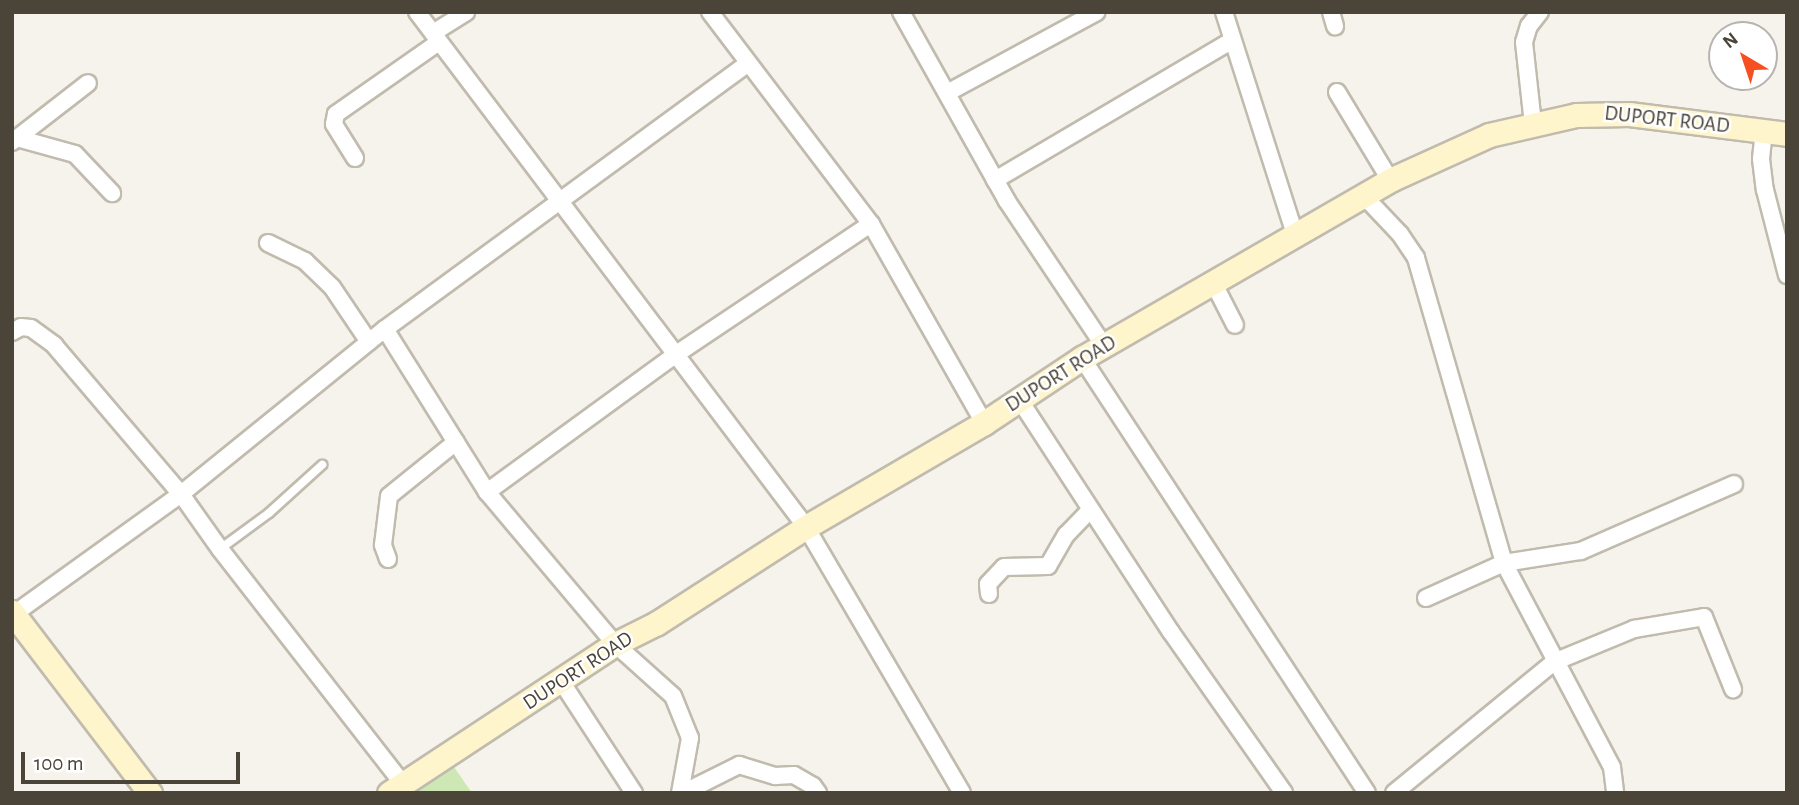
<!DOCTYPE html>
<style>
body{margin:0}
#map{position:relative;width:1799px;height:805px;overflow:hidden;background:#f5f3eb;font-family:"Alegreya Sans",sans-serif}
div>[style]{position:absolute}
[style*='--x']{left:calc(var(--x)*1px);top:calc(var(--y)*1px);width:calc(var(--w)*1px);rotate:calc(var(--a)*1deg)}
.green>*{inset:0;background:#cee8b5}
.roads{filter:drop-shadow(2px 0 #c1bbae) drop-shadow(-2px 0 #c1bbae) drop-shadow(0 2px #c1bbae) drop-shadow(0 -2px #c1bbae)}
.lane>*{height:8px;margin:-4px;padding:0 4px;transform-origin:4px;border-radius:4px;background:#fff}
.street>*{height:16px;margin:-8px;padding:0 8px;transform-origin:8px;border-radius:8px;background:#fff}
.secondary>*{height:23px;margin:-11.5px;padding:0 11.5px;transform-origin:11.5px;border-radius:11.5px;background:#fef5cd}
span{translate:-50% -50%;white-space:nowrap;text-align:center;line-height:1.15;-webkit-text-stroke:5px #fff;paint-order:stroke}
.street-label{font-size:21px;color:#4a4439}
.frame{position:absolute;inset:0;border:14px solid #4a4439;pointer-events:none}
.north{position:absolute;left:1708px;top:21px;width:70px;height:70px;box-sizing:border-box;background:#fff;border:2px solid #b7b4b0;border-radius:50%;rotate:321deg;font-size:19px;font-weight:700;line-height:28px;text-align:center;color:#4a4439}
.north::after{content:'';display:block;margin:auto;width:24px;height:32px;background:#f64f21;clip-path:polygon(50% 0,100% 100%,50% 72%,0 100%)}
.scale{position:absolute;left:21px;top:752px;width:219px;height:32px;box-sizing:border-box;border:4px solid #4a4439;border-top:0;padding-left:9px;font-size:21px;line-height:24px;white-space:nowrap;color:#4a4439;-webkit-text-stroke:5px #fff;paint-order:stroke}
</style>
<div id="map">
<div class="green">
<div style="clip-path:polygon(454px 767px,472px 793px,413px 793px)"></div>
</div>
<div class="roads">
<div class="lane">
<div style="--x:220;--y:549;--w:61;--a:-36.3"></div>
<div style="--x:269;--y:513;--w:72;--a:-42.2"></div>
</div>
<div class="street">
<div style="--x:417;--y:12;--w:645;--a:52.93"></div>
<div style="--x:806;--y:527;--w:308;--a:59.6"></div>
<div style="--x:710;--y:12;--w:266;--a:52.8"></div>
<div style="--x:871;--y:224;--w:229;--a:60.4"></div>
<div style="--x:901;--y:12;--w:217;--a:60.7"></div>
<div style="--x:1007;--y:201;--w:174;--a:56.2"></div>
<div style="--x:1224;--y:12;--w:234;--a:72.3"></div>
<div style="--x:1331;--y:12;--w:15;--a:74"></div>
<div style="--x:433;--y:33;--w:39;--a:-32"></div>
<div style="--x:1337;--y:92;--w:103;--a:58.9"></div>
<div style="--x:947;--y:93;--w:170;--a:-28.4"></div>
<div style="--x:1533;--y:124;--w:82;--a:-96.3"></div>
<div style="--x:1524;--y:42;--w:17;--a:-73"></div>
<div style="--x:1529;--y:26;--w:18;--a:-52"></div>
<div style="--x:1764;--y:130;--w:29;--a:96"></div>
<div style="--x:1761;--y:159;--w:31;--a:83"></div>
<div style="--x:1765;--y:190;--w:88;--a:75.5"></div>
<div style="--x:17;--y:138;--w:60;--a:15.4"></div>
<div style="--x:75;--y:154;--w:54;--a:46.5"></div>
<div style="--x:12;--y:142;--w:96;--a:-37.8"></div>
<div style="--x:355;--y:158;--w:40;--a:-122"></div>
<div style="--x:334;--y:124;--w:10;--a:-79"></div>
<div style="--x:336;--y:114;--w:126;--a:-35"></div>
<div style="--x:995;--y:180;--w:274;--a:-30.5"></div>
<div style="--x:1363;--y:195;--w:54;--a:46.5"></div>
<div style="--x:1400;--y:234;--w:29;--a:56"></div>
<div style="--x:1416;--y:258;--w:317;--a:73.9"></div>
<div style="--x:1504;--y:563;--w:231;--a:62.1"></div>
<div style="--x:1612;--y:767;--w:26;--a:83"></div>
<div style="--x:268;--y:243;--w:41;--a:25.9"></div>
<div style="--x:305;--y:261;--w:37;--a:44"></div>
<div style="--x:332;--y:287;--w:66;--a:56.1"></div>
<div style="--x:1213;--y:282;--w:48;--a:62.9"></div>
<div style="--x:12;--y:332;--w:10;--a:-29"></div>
<div style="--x:21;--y:327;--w:10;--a:6"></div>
<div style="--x:31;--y:328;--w:29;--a:36"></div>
<div style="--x:54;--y:345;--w:196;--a:49.6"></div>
<div style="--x:181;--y:494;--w:67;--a:54.7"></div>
<div style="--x:220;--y:549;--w:298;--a:52.1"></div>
<div style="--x:1082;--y:358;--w:520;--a:56.77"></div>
<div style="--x:1019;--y:399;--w:278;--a:56.9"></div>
<div style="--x:1171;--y:632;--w:197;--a:54.9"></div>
<div style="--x:487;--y:492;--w:233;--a:-36.1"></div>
<div style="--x:675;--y:355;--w:236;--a:-33.8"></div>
<div style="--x:388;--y:559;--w:15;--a:-110"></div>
<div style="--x:383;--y:545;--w:49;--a:-83"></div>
<div style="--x:389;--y:496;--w:86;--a:-38.9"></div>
<div style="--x:989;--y:594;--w:10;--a:-96"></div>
<div style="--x:988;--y:584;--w:23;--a:-47"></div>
<div style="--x:1004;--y:567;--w:44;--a:-1.3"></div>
<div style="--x:1048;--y:566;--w:36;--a:-60"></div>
<div style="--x:1066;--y:535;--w:33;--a:-46"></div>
<div style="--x:1426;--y:598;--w:85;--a:-24.2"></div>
<div style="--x:1504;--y:563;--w:78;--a:-8.9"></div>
<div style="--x:1581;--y:551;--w:167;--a:-23.6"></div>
<div style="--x:14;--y:614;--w:206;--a:-35.7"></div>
<div style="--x:181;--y:494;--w:262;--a:-39"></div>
<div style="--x:561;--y:681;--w:134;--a:56.9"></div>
<div style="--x:680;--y:793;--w:56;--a:-79.7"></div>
<div style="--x:690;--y:738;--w:45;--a:-112"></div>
<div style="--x:673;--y:696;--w:78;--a:-138.1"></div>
<div style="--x:615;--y:644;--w:199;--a:-130.1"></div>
<div style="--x:487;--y:492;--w:192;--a:-122"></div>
<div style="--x:385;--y:329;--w:450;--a:-36.2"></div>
<div style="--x:683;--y:793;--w:63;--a:-26.6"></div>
<div style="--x:739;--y:765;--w:38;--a:17"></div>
<div style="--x:775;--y:776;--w:19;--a:-3"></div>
<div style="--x:794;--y:775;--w:22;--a:30"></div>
<div style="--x:813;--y:786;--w:9;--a:54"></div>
<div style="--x:1394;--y:793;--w:207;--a:-39.3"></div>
<div style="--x:1554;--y:662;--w:87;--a:-22.4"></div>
<div style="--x:1634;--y:629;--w:71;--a:-9.7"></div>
<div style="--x:1704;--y:617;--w:78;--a:68.1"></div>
</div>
<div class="secondary">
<div style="--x:12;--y:612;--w:228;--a:52.7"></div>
<div style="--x:389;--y:793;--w:271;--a:-33.4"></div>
<div style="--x:615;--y:644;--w:47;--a:-26.6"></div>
<div style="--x:657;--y:623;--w:177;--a:-32.8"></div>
<div style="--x:806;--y:527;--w:206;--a:-30.3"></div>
<div style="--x:984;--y:423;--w:118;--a:-33.6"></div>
<div style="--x:1082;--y:358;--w:356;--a:-30"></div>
<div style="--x:1390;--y:180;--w:109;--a:-24.4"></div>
<div style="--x:1489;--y:135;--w:89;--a:-12.9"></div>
<div style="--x:1576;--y:115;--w:53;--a:-1.1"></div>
<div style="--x:1629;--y:114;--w:159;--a:7.2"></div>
</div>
</div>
<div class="street-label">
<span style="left:1667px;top:120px;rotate:6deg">DUPORT ROAD</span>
<span style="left:1061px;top:374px;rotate:-32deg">DUPORT ROAD</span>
<span style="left:578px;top:671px;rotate:-33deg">DUPORT ROAD</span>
</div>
<div class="frame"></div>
<div class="north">N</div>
<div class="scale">100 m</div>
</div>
